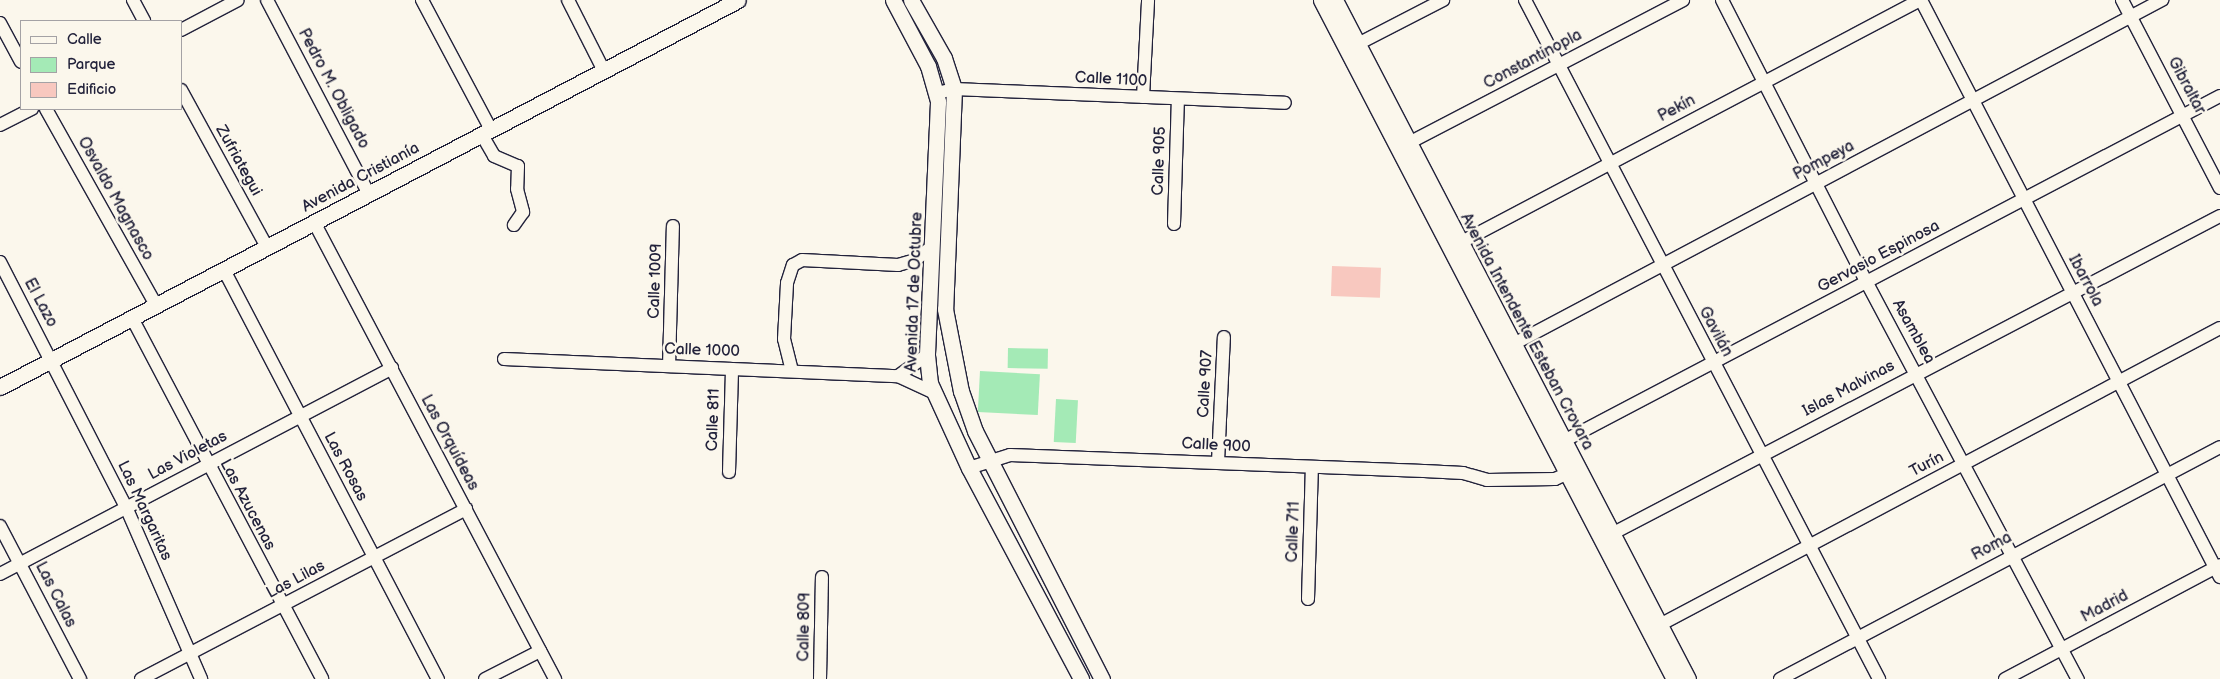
<!DOCTYPE html>
<meta charset="utf-8">
<style>
body{margin:0}
#map{position:relative;width:2220px;height:679px;overflow:hidden;background:#fbf7ec;font-family:"Balsamiq Sans",sans-serif}
div>[style]{position:absolute}
[style*='--x']{left:calc(var(--x)*1px);top:calc(var(--y)*1px);width:calc(var(--w)*1px);rotate:calc(var(--a)*1deg)}
.green>*{inset:0;background:#a4eab6;transform-origin:0 0}
.building>*{inset:0;background:#f8c8bf;transform-origin:0 0}
.roads{filter:drop-shadow(1px 0 #22223b) drop-shadow(-1px 0 #22223b) drop-shadow(0 1px #22223b) drop-shadow(0 -1px #22223b)}
.minor>*{height:12px;margin:-6px;padding:0 6px;transform-origin:6px;border-radius:6px;background:#fbf7ec}
.major>*{height:15px;margin:-7.5px;padding:0 7.5px;transform-origin:7.5px;border-radius:7.5px;background:#fbf7ec}
span{translate:-50% -50%;white-space:nowrap;text-align:center;line-height:1.15;-webkit-text-stroke:5px #fbf7ec;paint-order:stroke}
.street-label{font-size:16px;color:#22223b}
.legend{position:absolute;left:20px;top:20px;width:162px;height:90px;box-sizing:border-box;background:#fbf7ec;border:1px solid #a4a2a5;margin:0;padding:6px 9px;list-style:none;font-size:15px;color:#22223b}
.legend li{display:flex;align-items:center;gap:10px;height:25px}
.legend b{width:25px;border:1px solid #a4a2a5}
</style>
<div id="map">
<div class="green">
<div style="left:1008px;top:348px;width:40px;height:20px;rotate:1deg"></div>
<div style="left:980px;top:371px;width:60px;height:41px;rotate:3deg"></div>
<div style="left:1056px;top:399px;width:22px;height:43px;rotate:3deg"></div>
</div>
<div class="building">
<div style="left:1332px;top:266px;width:49px;height:30px;rotate:2deg"></div>
</div>
<div class="roads">
<div class="minor">
<div style="--x:133;--y:0;--w:24;--a:62"></div>
<div style="--x:267;--y:0;--w:219;--a:62.3"></div>
<div style="--x:422;--y:0;--w:147;--a:62"></div>
<div style="--x:568;--y:0;--w:80;--a:63.1"></div>
<div style="--x:1525;--y:0;--w:766;--a:62.46"></div>
<div style="--x:1722;--y:0;--w:318;--a:62.9"></div>
<div style="--x:1867;--y:283;--w:449;--a:62"></div>
<div style="--x:1921;--y:0;--w:650;--a:62.61"></div>
<div style="--x:2122;--y:0;--w:212;--a:62.5"></div>
<div style="--x:0;--y:23;--w:44;--a:61.7"></div>
<div style="--x:181;--y:30;--w:64;--a:-27.8"></div>
<div style="--x:1350;--y:48;--w:105;--a:-27.3"></div>
<div style="--x:181;--y:90;--w:179;--a:61.3"></div>
<div style="--x:937;--y:93;--w:17;--a:-13"></div>
<div style="--x:954;--y:89;--w:331;--a:2.4"></div>
<div style="--x:1143;--y:97;--w:97;--a:-87"></div>
<div style="--x:46;--y:109;--w:225;--a:60.7"></div>
<div style="--x:0;--y:125;--w:36;--a:-27"></div>
<div style="--x:482;--y:135;--w:24;--a:60"></div>
<div style="--x:494;--y:156;--w:26;--a:23"></div>
<div style="--x:518;--y:166;--w:23;--a:92"></div>
<div style="--x:517;--y:189;--w:24;--a:75"></div>
<div style="--x:523;--y:212;--w:16;--a:125"></div>
<div style="--x:1401;--y:147;--w:318;--a:-27.5"></div>
<div style="--x:314;--y:222;--w:517;--a:62.19"></div>
<div style="--x:1174;--y:224;--w:125;--a:-88.2"></div>
<div style="--x:1452;--y:247;--w:529;--a:-27.82"></div>
<div style="--x:0;--y:262;--w:276;--a:62.8"></div>
<div style="--x:126;--y:507;--w:188;--a:66.4"></div>
<div style="--x:224;--y:270;--w:462;--a:62.4"></div>
<div style="--x:132;--y:318;--w:408;--a:62.2"></div>
<div style="--x:1506;--y:348;--w:743;--a:-27.95"></div>
<div style="--x:504;--y:359;--w:394;--a:2.5"></div>
<div style="--x:898;--y:376;--w:40;--a:25"></div>
<div style="--x:669;--y:366;--w:140;--a:-88.4"></div>
<div style="--x:792;--y:371;--w:33;--a:-104"></div>
<div style="--x:784;--y:339;--w:56;--a:-86.9"></div>
<div style="--x:787;--y:283;--w:19;--a:-72"></div>
<div style="--x:793;--y:265;--w:10;--a:-29"></div>
<div style="--x:802;--y:260;--w:96;--a:3"></div>
<div style="--x:898;--y:265;--w:18;--a:-16"></div>
<div style="--x:915;--y:260;--w:23;--a:-38"></div>
<div style="--x:898;--y:376;--w:36;--a:-36"></div>
<div style="--x:1556;--y:445;--w:750;--a:-27.73"></div>
<div style="--x:1218;--y:462;--w:125;--a:-87.3"></div>
<div style="--x:969;--y:468;--w:43;--a:-17.6"></div>
<div style="--x:1010;--y:455;--w:414;--a:2.2"></div>
<div style="--x:1424;--y:471;--w:39;--a:3"></div>
<div style="--x:1463;--y:473;--w:25;--a:16"></div>
<div style="--x:1487;--y:480;--w:68;--a:-0.8"></div>
<div style="--x:1555;--y:479;--w:12;--a:-24"></div>
<div style="--x:729;--y:472;--w:103;--a:-88.3"></div>
<div style="--x:0;--y:526;--w:173;--a:62.4"></div>
<div style="--x:1604;--y:538;--w:695;--a:-27.6"></div>
<div style="--x:0;--y:574;--w:443;--a:-27.7"></div>
<div style="--x:1308;--y:599;--w:132;--a:-88.3"></div>
<div style="--x:1652;--y:629;--w:643;--a:-27.92"></div>
<div style="--x:141;--y:679;--w:367;--a:-27.6"></div>
<div style="--x:485;--y:679;--w:62;--a:-27"></div>
<div style="--x:820;--y:679;--w:102;--a:-88.9"></div>
<div style="--x:1780;--y:679;--w:497;--a:-27.8"></div>
<div style="--x:2005;--y:679;--w:243;--a:-27.9"></div>
</div>
<div class="major">
<div style="--x:893;--y:0;--w:75;--a:62.1"></div>
<div style="--x:928;--y:66;--w:37;--a:74"></div>
<div style="--x:938;--y:102;--w:253;--a:92.5"></div>
<div style="--x:927;--y:355;--w:28;--a:84"></div>
<div style="--x:930;--y:383;--w:94;--a:65.4"></div>
<div style="--x:969;--y:468;--w:239;--a:62"></div>
<div style="--x:911;--y:0;--w:67;--a:60.4"></div>
<div style="--x:944;--y:58;--w:33;--a:72"></div>
<div style="--x:954;--y:89;--w:220;--a:92.3"></div>
<div style="--x:945;--y:309;--w:84;--a:79"></div>
<div style="--x:961;--y:391;--w:42;--a:70.7"></div>
<div style="--x:975;--y:431;--w:279;--a:62.9"></div>
<div style="--x:1321;--y:0;--w:765;--a:62.53"></div>
<div style="--x:1335;--y:0;--w:765;--a:62.53"></div>
<div style="--x:0;--y:387;--w:833;--a:-27.67"></div>
</div>
</div>
<div class="street-label">
<span style="left:1533px;top:60px;rotate:-28deg">Constantinopla</span>
<span style="left:1111px;top:80px;rotate:3deg">Calle 1100</span>
<span style="left:2186px;top:86px;rotate:62deg">Gibraltar</span>
<span style="left:333px;top:89px;rotate:62deg">Pedro M. Obligado</span>
<span style="left:1677px;top:109px;rotate:-28deg">Pekín</span>
<span style="left:238px;top:161px;rotate:61deg">Zufriategui</span>
<span style="left:1160px;top:161px;rotate:-88deg">Calle 905</span>
<span style="left:1824px;top:161px;rotate:-28deg">Pompeya</span>
<span style="left:361px;top:178px;rotate:-28deg">Avenida Cristianía</span>
<span style="left:115px;top:199px;rotate:61deg">Osvaldo Magnasco</span>
<span style="left:1879px;top:257px;rotate:-28deg">Gervasio Espinosa</span>
<span style="left:656px;top:281px;rotate:-88deg">Calle 1009</span>
<span style="left:2085px;top:281px;rotate:62deg">Ibarrola</span>
<span style="left:915px;top:292px;rotate:-88deg">Avenida 17 de Octubre</span>
<span style="left:40px;top:303px;rotate:62deg">El Lazo</span>
<span style="left:1526px;top:332px;rotate:62deg">Avenida Intendente Esteban Crovara</span>
<span style="left:1715px;top:332px;rotate:62deg">Gavilán</span>
<span style="left:1913px;top:332px;rotate:61deg">Asamblea</span>
<span style="left:702px;top:351px;rotate:2deg">Calle 1000</span>
<span style="left:1206px;top:384px;rotate:-87deg">Calle 907</span>
<span style="left:1849px;top:389px;rotate:-28deg">Islas Malvinas</span>
<span style="left:714px;top:420px;rotate:-88deg">Calle 811</span>
<span style="left:449px;top:443px;rotate:62deg">Las Orquídeas</span>
<span style="left:1216px;top:446px;rotate:3deg">Calle 900</span>
<span style="left:188px;top:456px;rotate:-28deg">Las Violetas</span>
<span style="left:1927px;top:465px;rotate:-28deg">Turín</span>
<span style="left:345px;top:467px;rotate:62deg">Las Rosas</span>
<span style="left:247px;top:505px;rotate:62deg">Las Azucenas</span>
<span style="left:144px;top:511px;rotate:65deg">Las Margaritas</span>
<span style="left:1294px;top:532px;rotate:-88deg">Calle 711</span>
<span style="left:1992px;top:547px;rotate:-28deg">Roma</span>
<span style="left:296px;top:580px;rotate:-28deg">Las Lilas</span>
<span style="left:55px;top:595px;rotate:63deg">Las Calas</span>
<span style="left:2105px;top:607px;rotate:-28deg">Madrid</span>
<span style="left:805px;top:627px;rotate:-89deg">Calle 809</span>
</div>
<ul class="legend">
<li><b style="height:6px;background:#fbf7ec"></b>Calle</li>
<li><b style="height:14px;background:#a4eab6"></b>Parque</li>
<li><b style="height:14px;background:#f8c8bf"></b>Edificio</li>
</ul>
</div>
